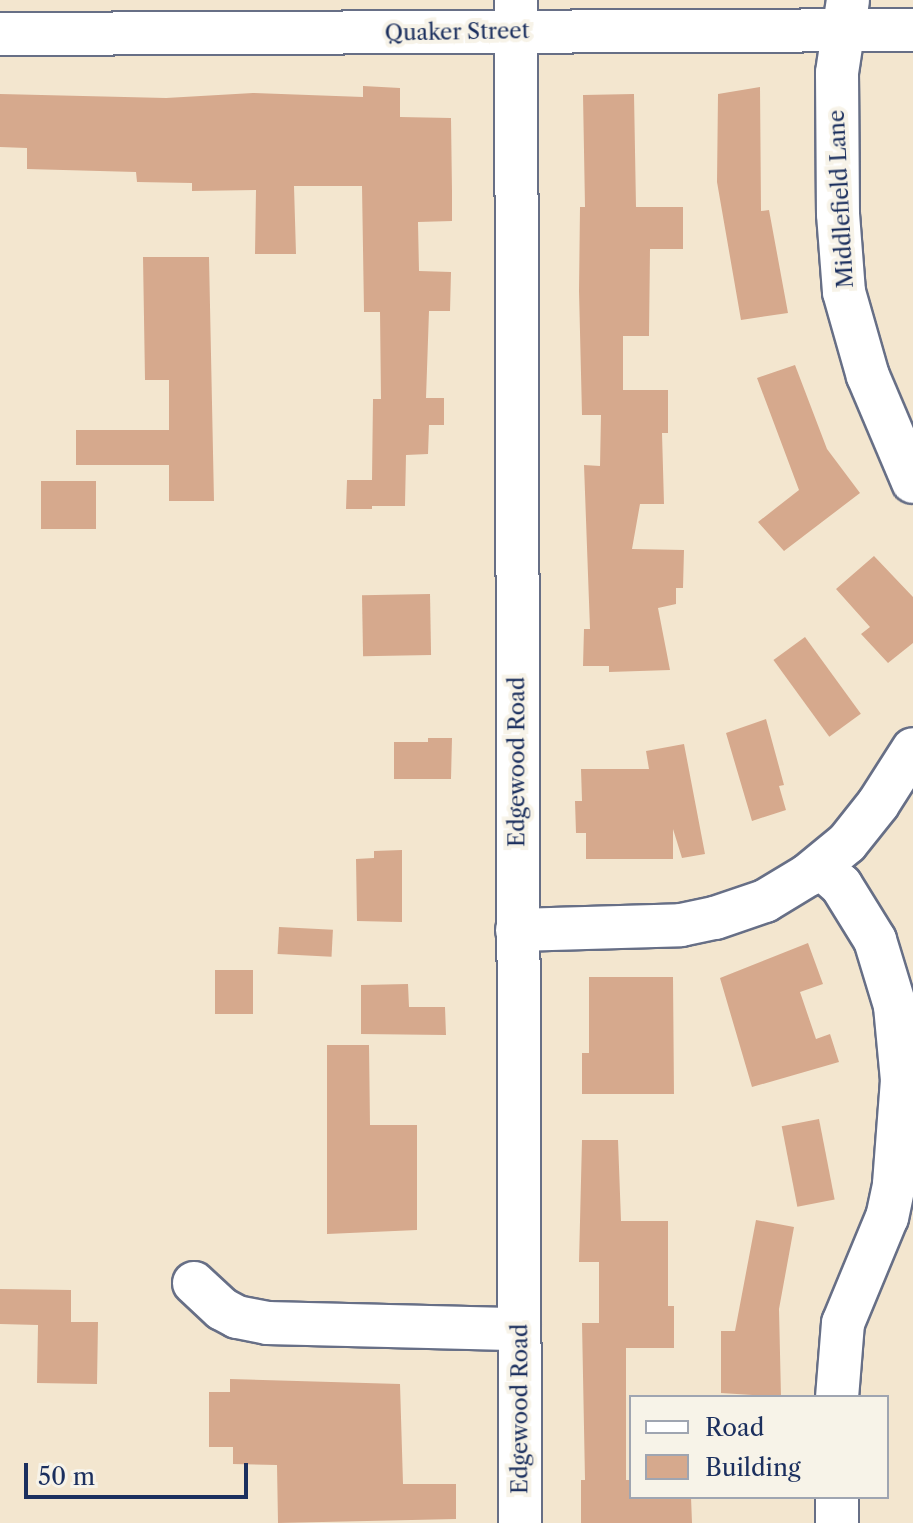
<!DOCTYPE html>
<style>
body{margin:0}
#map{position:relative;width:913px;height:1523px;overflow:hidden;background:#f3e6cf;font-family:"Libre Caslon Text",serif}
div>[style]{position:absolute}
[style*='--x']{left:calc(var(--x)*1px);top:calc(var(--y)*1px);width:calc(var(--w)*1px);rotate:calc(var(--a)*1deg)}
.building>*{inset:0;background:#d6a98d;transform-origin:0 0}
.roads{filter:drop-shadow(2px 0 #676f86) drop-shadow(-2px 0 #676f86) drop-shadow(0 2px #676f86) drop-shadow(0 -2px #676f86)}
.minor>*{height:42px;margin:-21px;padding:0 21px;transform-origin:21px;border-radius:21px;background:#fff}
span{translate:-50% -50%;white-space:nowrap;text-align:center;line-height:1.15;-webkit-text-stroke:8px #f7f3e8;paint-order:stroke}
.street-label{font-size:22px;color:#1b2f5e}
.legend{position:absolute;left:629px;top:1395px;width:260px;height:104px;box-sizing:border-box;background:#f7f3e8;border:2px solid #9fa5b1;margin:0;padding:10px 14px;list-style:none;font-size:24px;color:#1b2f5e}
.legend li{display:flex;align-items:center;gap:16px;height:40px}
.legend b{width:40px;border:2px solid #9fa5b1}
.scale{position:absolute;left:24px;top:1463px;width:224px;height:36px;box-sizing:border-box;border:4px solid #1b2f5e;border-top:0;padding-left:10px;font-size:24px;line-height:28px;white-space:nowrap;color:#1b2f5e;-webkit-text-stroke:6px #f7f3e8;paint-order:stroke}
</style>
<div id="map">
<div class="building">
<div style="clip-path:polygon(363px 86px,400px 88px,400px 117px,451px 118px,452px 192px,452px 221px,418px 222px,419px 271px,451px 272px,450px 311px,429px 311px,426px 398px,444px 398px,444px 425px,429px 425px,428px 454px,406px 455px,405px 506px,372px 506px,372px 509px,346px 509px,347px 480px,372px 480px,373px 399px,381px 399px,380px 312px,364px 312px,362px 186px,294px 186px,296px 254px,255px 254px,256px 190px,192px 191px,192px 183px,137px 182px,136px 172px,27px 169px,27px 148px,0 147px,0 94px,166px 98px,253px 93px,363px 97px)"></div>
<div style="clip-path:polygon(760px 87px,761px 211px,769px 210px,788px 313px,741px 320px,717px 182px,718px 94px)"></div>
<div style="clip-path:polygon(634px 94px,636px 207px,683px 207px,683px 249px,650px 249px,649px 336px,623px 336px,623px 390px,668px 390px,668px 433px,662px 433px,664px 504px,640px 504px,632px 549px,684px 550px,683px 588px,676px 588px,676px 604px,658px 608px,670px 670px,609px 672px,609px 666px,583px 666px,584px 629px,590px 629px,584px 465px,600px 466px,601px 415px,582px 415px,579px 291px,580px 207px,585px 207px,583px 95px)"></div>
<div style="clip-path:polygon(143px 257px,209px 257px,214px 501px,169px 501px,169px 465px,76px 465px,76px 430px,169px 430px,169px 380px,145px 380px)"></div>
<div style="clip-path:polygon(795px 365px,827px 449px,860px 493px,784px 551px,758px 522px,799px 490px,757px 378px)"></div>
<div style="left:41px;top:481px;width:55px;height:48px"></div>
<div style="clip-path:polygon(874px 556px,913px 597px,913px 643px,888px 663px,861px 634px,870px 627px,836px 589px)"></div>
<div style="left:430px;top:594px;width:61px;height:68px;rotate:89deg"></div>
<div style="left:805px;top:637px;width:95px;height:39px;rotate:54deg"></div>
<div style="clip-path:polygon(766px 719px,784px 785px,779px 786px,786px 810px,752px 821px,726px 733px)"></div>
<div style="clip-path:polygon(428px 738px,452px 738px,451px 779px,394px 779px,394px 742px,428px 742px)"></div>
<div style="clip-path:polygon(684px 744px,705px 854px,682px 858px,673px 829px,673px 859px,586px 859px,586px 833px,576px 833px,575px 801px,582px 801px,581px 769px,649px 769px,646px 751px)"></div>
<div style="clip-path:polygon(402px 850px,402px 922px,357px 921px,356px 859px,374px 858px,374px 851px)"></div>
<div style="left:279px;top:927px;width:54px;height:27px;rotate:3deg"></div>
<div style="clip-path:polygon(808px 943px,823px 984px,800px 992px,816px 1039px,830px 1034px,839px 1062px,752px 1087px,720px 978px)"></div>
<div style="left:215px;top:970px;width:38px;height:44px"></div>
<div style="clip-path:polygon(589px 977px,673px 977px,674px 1094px,582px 1094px,582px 1053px,589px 1053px)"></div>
<div style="clip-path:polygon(408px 984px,409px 1007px,445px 1007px,446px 1035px,361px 1034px,361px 985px)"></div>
<div style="clip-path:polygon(327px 1045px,369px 1045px,370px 1125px,417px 1125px,417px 1230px,327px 1234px)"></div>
<div style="left:819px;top:1119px;width:82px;height:38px;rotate:79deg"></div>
<div style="clip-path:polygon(582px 1140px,618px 1140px,621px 1221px,668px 1221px,668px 1306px,674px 1306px,674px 1348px,626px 1348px,626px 1480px,631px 1480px,631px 1497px,691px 1497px,692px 1523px,581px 1523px,581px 1480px,585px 1480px,582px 1323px,599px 1323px,599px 1262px,579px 1262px)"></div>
<div style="clip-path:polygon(756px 1220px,794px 1227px,779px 1309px,781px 1397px,721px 1393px,721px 1331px,735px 1331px)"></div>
<div style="clip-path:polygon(0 1289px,71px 1290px,71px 1322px,98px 1322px,97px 1384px,37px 1383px,38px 1325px,0 1324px)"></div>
<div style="clip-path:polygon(230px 1379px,400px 1384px,403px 1484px,456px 1484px,456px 1519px,278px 1523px,277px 1465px,233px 1464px,233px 1447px,209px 1447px,209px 1392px,230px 1392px)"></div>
</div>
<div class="roads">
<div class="minor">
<div style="--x:516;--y:0;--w:1523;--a:89.85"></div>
<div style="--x:848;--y:0;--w:74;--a:98.6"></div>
<div style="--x:837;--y:73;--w:141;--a:89.6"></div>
<div style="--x:838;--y:214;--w:78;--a:85.6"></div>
<div style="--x:844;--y:292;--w:87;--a:74.1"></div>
<div style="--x:868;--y:376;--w:115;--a:67"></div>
<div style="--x:0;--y:34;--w:913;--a:-0.25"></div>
<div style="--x:820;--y:867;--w:28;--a:41"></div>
<div style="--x:841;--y:885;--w:65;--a:58.3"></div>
<div style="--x:875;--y:940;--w:69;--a:73.1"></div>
<div style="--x:895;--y:1006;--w:74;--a:84.6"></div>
<div style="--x:902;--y:1080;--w:105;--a:94.4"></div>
<div style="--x:894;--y:1185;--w:33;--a:102"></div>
<div style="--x:887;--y:1217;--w:115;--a:112.5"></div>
<div style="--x:843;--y:1323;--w:74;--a:94.6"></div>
<div style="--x:517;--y:930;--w:164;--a:-1.7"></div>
<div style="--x:681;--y:925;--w:35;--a:-12"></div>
<div style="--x:715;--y:918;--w:53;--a:-18.8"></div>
<div style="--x:765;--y:901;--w:50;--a:-31.2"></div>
<div style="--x:808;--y:875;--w:50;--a:-39.4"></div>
<div style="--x:847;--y:843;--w:50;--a:-51.5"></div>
<div style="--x:878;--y:804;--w:65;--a:-57.5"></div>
<div style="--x:194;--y:1283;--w:38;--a:43"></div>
<div style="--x:222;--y:1309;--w:17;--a:28"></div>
<div style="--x:237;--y:1317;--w:32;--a:11"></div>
<div style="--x:268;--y:1323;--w:251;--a:1.4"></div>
<div style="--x:837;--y:1523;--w:26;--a:-90"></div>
</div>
</div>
<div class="street-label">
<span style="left:457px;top:32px;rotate:-1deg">Quaker Street</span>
<span style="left:841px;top:199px;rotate:-93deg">Middlefield Lane</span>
<span style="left:517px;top:762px;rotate:-90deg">Edgewood Road</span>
<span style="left:520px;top:1409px;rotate:-90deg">Edgewood Road</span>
</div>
<ul class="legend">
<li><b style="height:10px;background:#fff"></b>Road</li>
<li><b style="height:22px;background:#d6a98d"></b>Building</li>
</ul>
<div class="scale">50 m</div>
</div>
